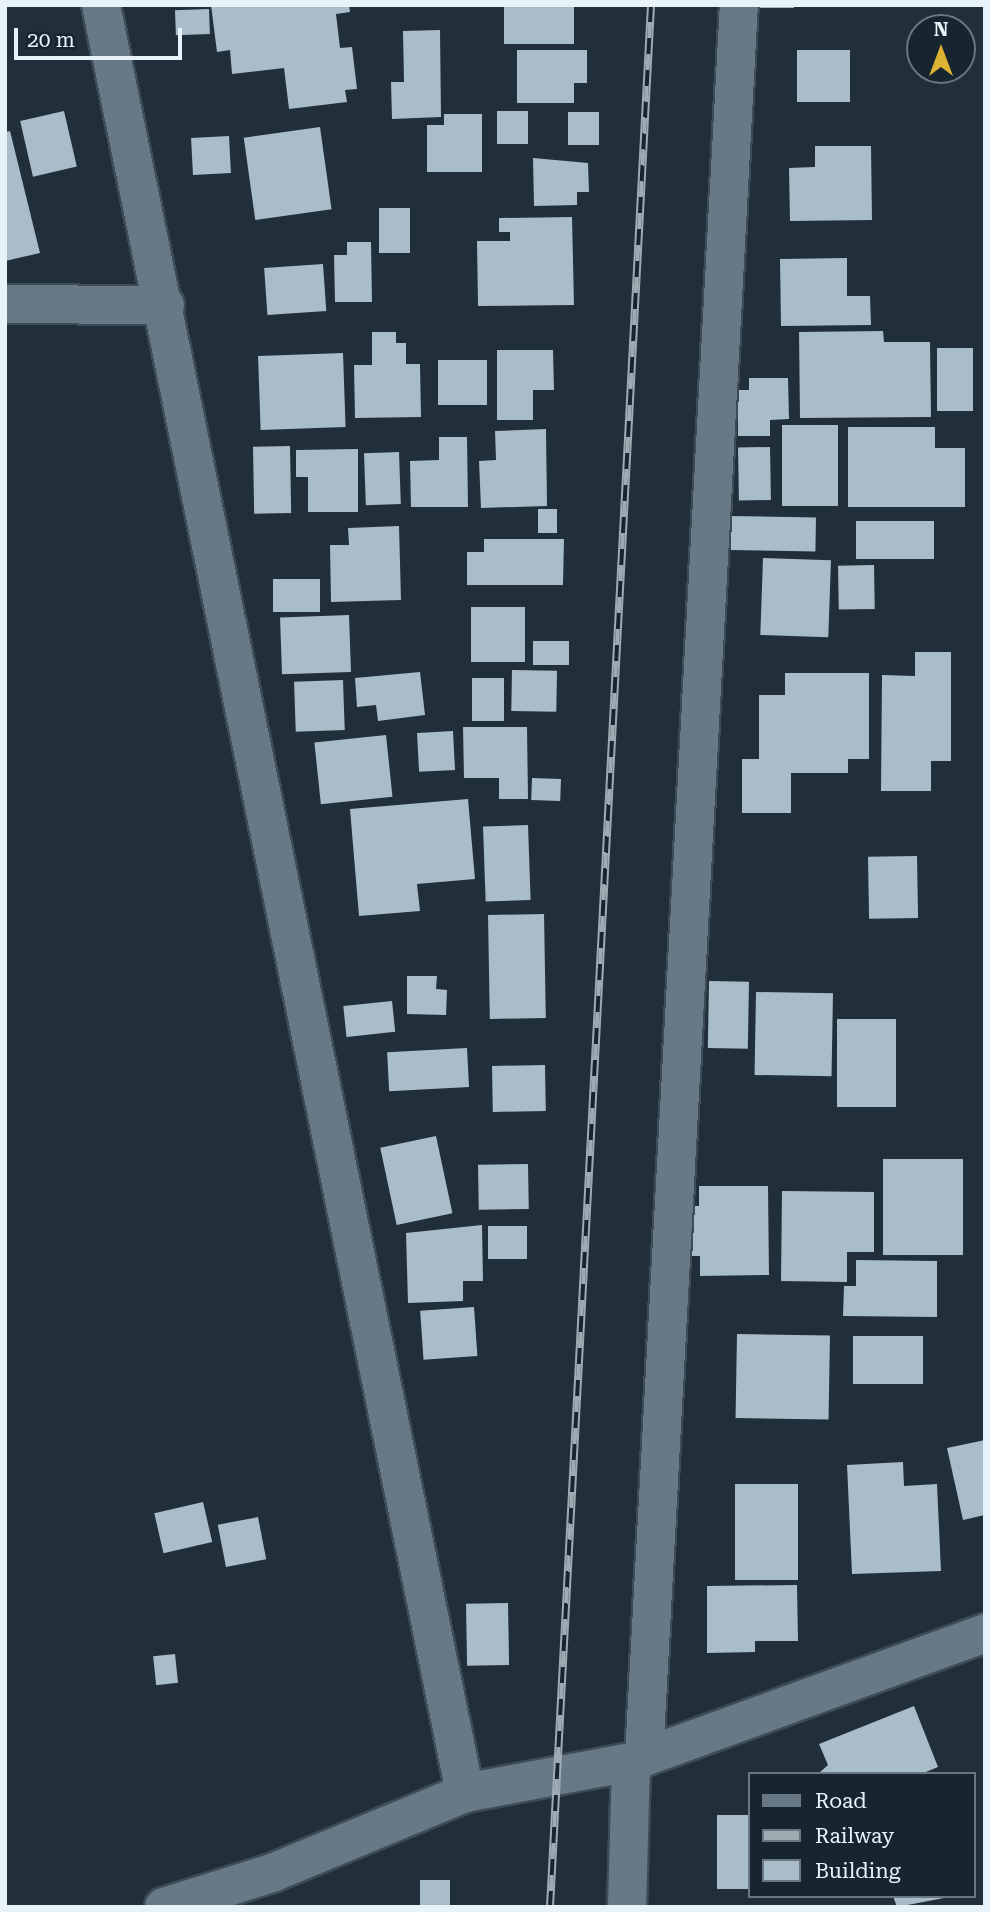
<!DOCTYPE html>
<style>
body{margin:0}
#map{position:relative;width:990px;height:1912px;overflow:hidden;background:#202f3a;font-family:"Roboto Serif",serif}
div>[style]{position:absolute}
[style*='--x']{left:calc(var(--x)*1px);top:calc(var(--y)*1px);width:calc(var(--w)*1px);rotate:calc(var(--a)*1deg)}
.building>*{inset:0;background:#a9bcca;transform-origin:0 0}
.roads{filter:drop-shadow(2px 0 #3e4c55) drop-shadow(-2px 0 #3e4c55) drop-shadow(0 2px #3e4c55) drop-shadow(0 -2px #3e4c55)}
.minor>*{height:38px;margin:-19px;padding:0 19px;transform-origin:19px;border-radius:19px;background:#677986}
.rail>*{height:8px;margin-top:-4px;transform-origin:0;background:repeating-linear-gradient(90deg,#162530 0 16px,#9fabb3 0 32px);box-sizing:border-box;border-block:2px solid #9fabb3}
span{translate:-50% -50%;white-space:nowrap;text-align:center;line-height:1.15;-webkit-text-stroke:7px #162530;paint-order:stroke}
.frame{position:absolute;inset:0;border:7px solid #e8f2f9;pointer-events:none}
.legend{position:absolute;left:748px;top:1772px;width:228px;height:126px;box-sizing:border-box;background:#162530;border:2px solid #6a7780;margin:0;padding:9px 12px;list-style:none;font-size:21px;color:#e8f2f9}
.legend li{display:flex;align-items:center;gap:14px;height:35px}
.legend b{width:35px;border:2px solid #6a7780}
.north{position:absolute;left:906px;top:14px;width:70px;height:70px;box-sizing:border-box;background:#162530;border:2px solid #6a7780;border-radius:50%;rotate:0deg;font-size:19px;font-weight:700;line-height:28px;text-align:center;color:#e8f2f9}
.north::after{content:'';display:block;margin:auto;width:24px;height:32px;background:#dcb233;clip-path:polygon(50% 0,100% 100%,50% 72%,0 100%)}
.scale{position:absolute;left:14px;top:28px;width:168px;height:32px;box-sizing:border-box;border:4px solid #e8f2f9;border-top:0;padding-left:9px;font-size:21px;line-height:24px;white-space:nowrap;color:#e8f2f9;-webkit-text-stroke:5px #162530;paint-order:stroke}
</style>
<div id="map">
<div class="building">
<div style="clip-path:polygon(211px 5px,349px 5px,350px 12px,336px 14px,340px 48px,352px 47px,357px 89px,345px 90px,347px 102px,289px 109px,284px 68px,232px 74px,230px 50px,217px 52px)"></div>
<div style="left:504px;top:5px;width:70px;height:39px"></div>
<div style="left:760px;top:5px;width:34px;height:3px"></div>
<div style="left:209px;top:9px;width:25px;height:34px;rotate:88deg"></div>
<div style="clip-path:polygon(440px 30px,441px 117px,392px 119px,391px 82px,404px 82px,403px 31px)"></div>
<div style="clip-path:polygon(517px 50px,587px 50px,587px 83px,574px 83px,574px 103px,517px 103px)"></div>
<div style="left:797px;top:50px;width:53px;height:52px"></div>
<div style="left:64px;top:111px;width:57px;height:45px;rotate:77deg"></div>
<div style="left:497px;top:111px;width:31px;height:33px"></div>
<div style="left:599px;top:112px;width:33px;height:31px;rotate:90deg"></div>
<div style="clip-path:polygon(444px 114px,482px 114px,482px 172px,427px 172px,427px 125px,444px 125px)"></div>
<div style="left:320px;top:127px;width:83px;height:77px;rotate:82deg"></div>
<div style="clip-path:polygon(10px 131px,40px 253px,5px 261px,5px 132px)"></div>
<div style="left:229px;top:136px;width:37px;height:38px;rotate:87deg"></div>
<div style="clip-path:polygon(815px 146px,871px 146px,872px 220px,790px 221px,789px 168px,815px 167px)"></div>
<div style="clip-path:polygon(533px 158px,588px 163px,589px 192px,577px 192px,577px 205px,534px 206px)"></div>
<div style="left:379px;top:208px;width:31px;height:45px"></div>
<div style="clip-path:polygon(572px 217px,574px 305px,478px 306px,477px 241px,510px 241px,510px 232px,499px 232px,499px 218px)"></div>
<div style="clip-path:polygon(347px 242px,371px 242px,372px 302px,335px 302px,334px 255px,347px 255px)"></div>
<div style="clip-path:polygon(847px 258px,847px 296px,870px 296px,871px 325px,781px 326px,780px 259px)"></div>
<div style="left:323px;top:264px;width:47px;height:59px;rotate:86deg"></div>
<div style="clip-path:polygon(883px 331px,884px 342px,930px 342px,931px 417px,800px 418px,799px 332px)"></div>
<div style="clip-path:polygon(372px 332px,396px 332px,396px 343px,406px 343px,406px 364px,420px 364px,421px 417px,355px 418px,354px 365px,372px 365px)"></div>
<div style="left:937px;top:348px;width:36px;height:63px"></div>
<div style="clip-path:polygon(497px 350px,553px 350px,554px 390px,533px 390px,533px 420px,497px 420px)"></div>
<div style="left:343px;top:353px;width:74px;height:85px;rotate:88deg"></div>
<div style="left:438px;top:360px;width:49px;height:45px"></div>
<div style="clip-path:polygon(749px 378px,788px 378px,789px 419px,770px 420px,770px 436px,738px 436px,738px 390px,749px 390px)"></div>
<div style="left:782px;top:425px;width:56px;height:81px"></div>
<div style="clip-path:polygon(848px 427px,935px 427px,935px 448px,965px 448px,965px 507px,848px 507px)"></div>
<div style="clip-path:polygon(546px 429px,547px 506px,481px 508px,479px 461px,496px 460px,495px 431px)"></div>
<div style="clip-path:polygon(439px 437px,467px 437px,468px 507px,411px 507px,410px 461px,439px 460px)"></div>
<div style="left:290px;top:446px;width:67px;height:37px;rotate:89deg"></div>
<div style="left:770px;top:447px;width:53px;height:32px;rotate:89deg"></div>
<div style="clip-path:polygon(358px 449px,358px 512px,308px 512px,308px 477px,296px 477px,296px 450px)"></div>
<div style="left:399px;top:452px;width:52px;height:35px;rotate:88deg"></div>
<div style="left:557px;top:509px;width:24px;height:19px;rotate:90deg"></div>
<div style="left:729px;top:516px;width:87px;height:34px;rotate:1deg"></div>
<div style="left:856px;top:521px;width:78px;height:38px"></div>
<div style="clip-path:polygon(399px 526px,401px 600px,331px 602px,330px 545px,349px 545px,348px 528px)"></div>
<div style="clip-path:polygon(484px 539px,564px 539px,563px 585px,467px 585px,467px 552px,484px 552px)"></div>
<div style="left:763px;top:558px;width:68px;height:77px;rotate:2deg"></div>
<div style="left:874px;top:565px;width:44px;height:36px;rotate:89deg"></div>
<div style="left:273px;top:579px;width:47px;height:33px"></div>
<div style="left:525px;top:607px;width:55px;height:54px;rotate:90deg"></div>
<div style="left:349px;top:615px;width:57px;height:69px;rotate:88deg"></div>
<div style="left:533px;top:641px;width:36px;height:24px"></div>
<div style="clip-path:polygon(915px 652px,951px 652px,951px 761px,931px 761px,931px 791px,881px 791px,882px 675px,915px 676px)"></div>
<div style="left:512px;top:670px;width:45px;height:41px;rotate:1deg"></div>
<div style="clip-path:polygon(420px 672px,425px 715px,378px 721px,376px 705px,357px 707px,355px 678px)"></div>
<div style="clip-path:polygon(785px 673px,869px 673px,869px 759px,848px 759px,848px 773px,791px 773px,791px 813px,742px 813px,742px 759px,759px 759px,759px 695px,785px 695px)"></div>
<div style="left:472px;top:678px;width:32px;height:43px"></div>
<div style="left:343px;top:680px;width:50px;height:49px;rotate:88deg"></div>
<div style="clip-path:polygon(463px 727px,527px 727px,528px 799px,499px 799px,499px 778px,464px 778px)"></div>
<div style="left:453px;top:731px;width:39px;height:36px;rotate:87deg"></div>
<div style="left:386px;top:735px;width:62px;height:72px;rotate:84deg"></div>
<div style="left:532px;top:778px;width:29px;height:22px;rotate:2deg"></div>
<div style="clip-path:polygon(468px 799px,475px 879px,417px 884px,420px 911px,359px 916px,350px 809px)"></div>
<div style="left:528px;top:825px;width:75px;height:45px;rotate:88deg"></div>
<div style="left:917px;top:856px;width:62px;height:49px;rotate:89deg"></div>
<div style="left:544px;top:914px;width:104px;height:56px;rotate:89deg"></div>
<div style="clip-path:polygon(407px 976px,437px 976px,436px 989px,447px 990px,446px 1015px,407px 1014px)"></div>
<div style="left:709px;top:981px;width:40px;height:67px;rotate:1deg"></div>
<div style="left:756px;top:992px;width:77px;height:83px;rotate:1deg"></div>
<div style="left:392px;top:1001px;width:31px;height:49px;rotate:84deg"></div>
<div style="left:837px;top:1019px;width:59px;height:88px"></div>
<div style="left:467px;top:1048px;width:39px;height:80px;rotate:87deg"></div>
<div style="left:545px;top:1065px;width:46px;height:53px;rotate:89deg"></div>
<div style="left:436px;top:1136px;width:79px;height:57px;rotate:78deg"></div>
<div style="left:883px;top:1159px;width:80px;height:96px"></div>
<div style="left:528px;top:1164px;width:45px;height:50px;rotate:89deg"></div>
<div style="clip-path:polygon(699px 1186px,768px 1186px,769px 1275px,700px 1276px,700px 1256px,682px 1256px,682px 1206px,699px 1206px)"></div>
<div style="clip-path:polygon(782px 1191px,874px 1192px,874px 1252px,847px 1252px,847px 1282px,781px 1281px)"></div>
<div style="clip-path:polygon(482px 1225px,483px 1281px,463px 1281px,463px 1301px,408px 1303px,406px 1233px)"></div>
<div style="left:488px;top:1226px;width:39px;height:33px"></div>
<div style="clip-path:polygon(856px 1260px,937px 1261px,937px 1317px,843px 1316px,844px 1286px,856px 1286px)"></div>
<div style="left:474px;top:1307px;width:49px;height:54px;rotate:86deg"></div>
<div style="left:737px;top:1334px;width:93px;height:84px;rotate:1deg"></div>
<div style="left:853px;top:1336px;width:70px;height:48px"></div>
<div style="clip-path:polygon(985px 1440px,985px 1515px,963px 1520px,947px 1448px)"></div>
<div style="clip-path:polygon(903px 1462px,904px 1486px,937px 1484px,941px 1571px,852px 1574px,847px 1465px)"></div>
<div style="left:735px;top:1484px;width:63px;height:96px"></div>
<div style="left:203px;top:1502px;width:41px;height:50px;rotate:77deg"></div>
<div style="left:258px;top:1517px;width:43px;height:41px;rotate:79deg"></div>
<div style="clip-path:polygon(797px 1585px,798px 1641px,755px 1641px,755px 1652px,707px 1653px,707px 1586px)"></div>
<div style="left:508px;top:1603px;width:62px;height:42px;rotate:89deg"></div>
<div style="left:175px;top:1654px;width:29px;height:22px;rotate:84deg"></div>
<div style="clip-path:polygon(914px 1706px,938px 1767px,921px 1774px,818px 1774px,828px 1765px,819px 1744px)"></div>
<div style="left:717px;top:1815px;width:33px;height:74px"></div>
<div style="left:420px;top:1880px;width:30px;height:27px"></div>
<div style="clip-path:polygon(893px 1896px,949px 1896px,949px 1897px,897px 1907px)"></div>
</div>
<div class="roads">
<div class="minor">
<div style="--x:101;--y:5;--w:1825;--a:78.49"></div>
<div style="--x:5;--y:304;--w:160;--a:0.4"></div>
<div style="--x:644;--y:1757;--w:1755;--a:-86.9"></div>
<div style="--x:164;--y:1907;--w:113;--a:-17.5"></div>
<div style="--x:272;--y:1873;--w:209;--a:-22.5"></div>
<div style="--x:465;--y:1793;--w:169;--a:-10.6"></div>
<div style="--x:631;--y:1762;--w:377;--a:-20"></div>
<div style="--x:627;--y:1907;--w:145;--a:-88.4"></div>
</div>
</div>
<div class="rail">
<div style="--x:550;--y:1907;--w:1905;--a:-86.96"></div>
</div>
<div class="frame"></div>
<ul class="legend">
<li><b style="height:9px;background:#677986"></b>Road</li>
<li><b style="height:9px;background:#9fabb3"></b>Railway</li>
<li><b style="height:19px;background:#a9bcca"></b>Building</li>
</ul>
<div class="north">N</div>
<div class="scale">20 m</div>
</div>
